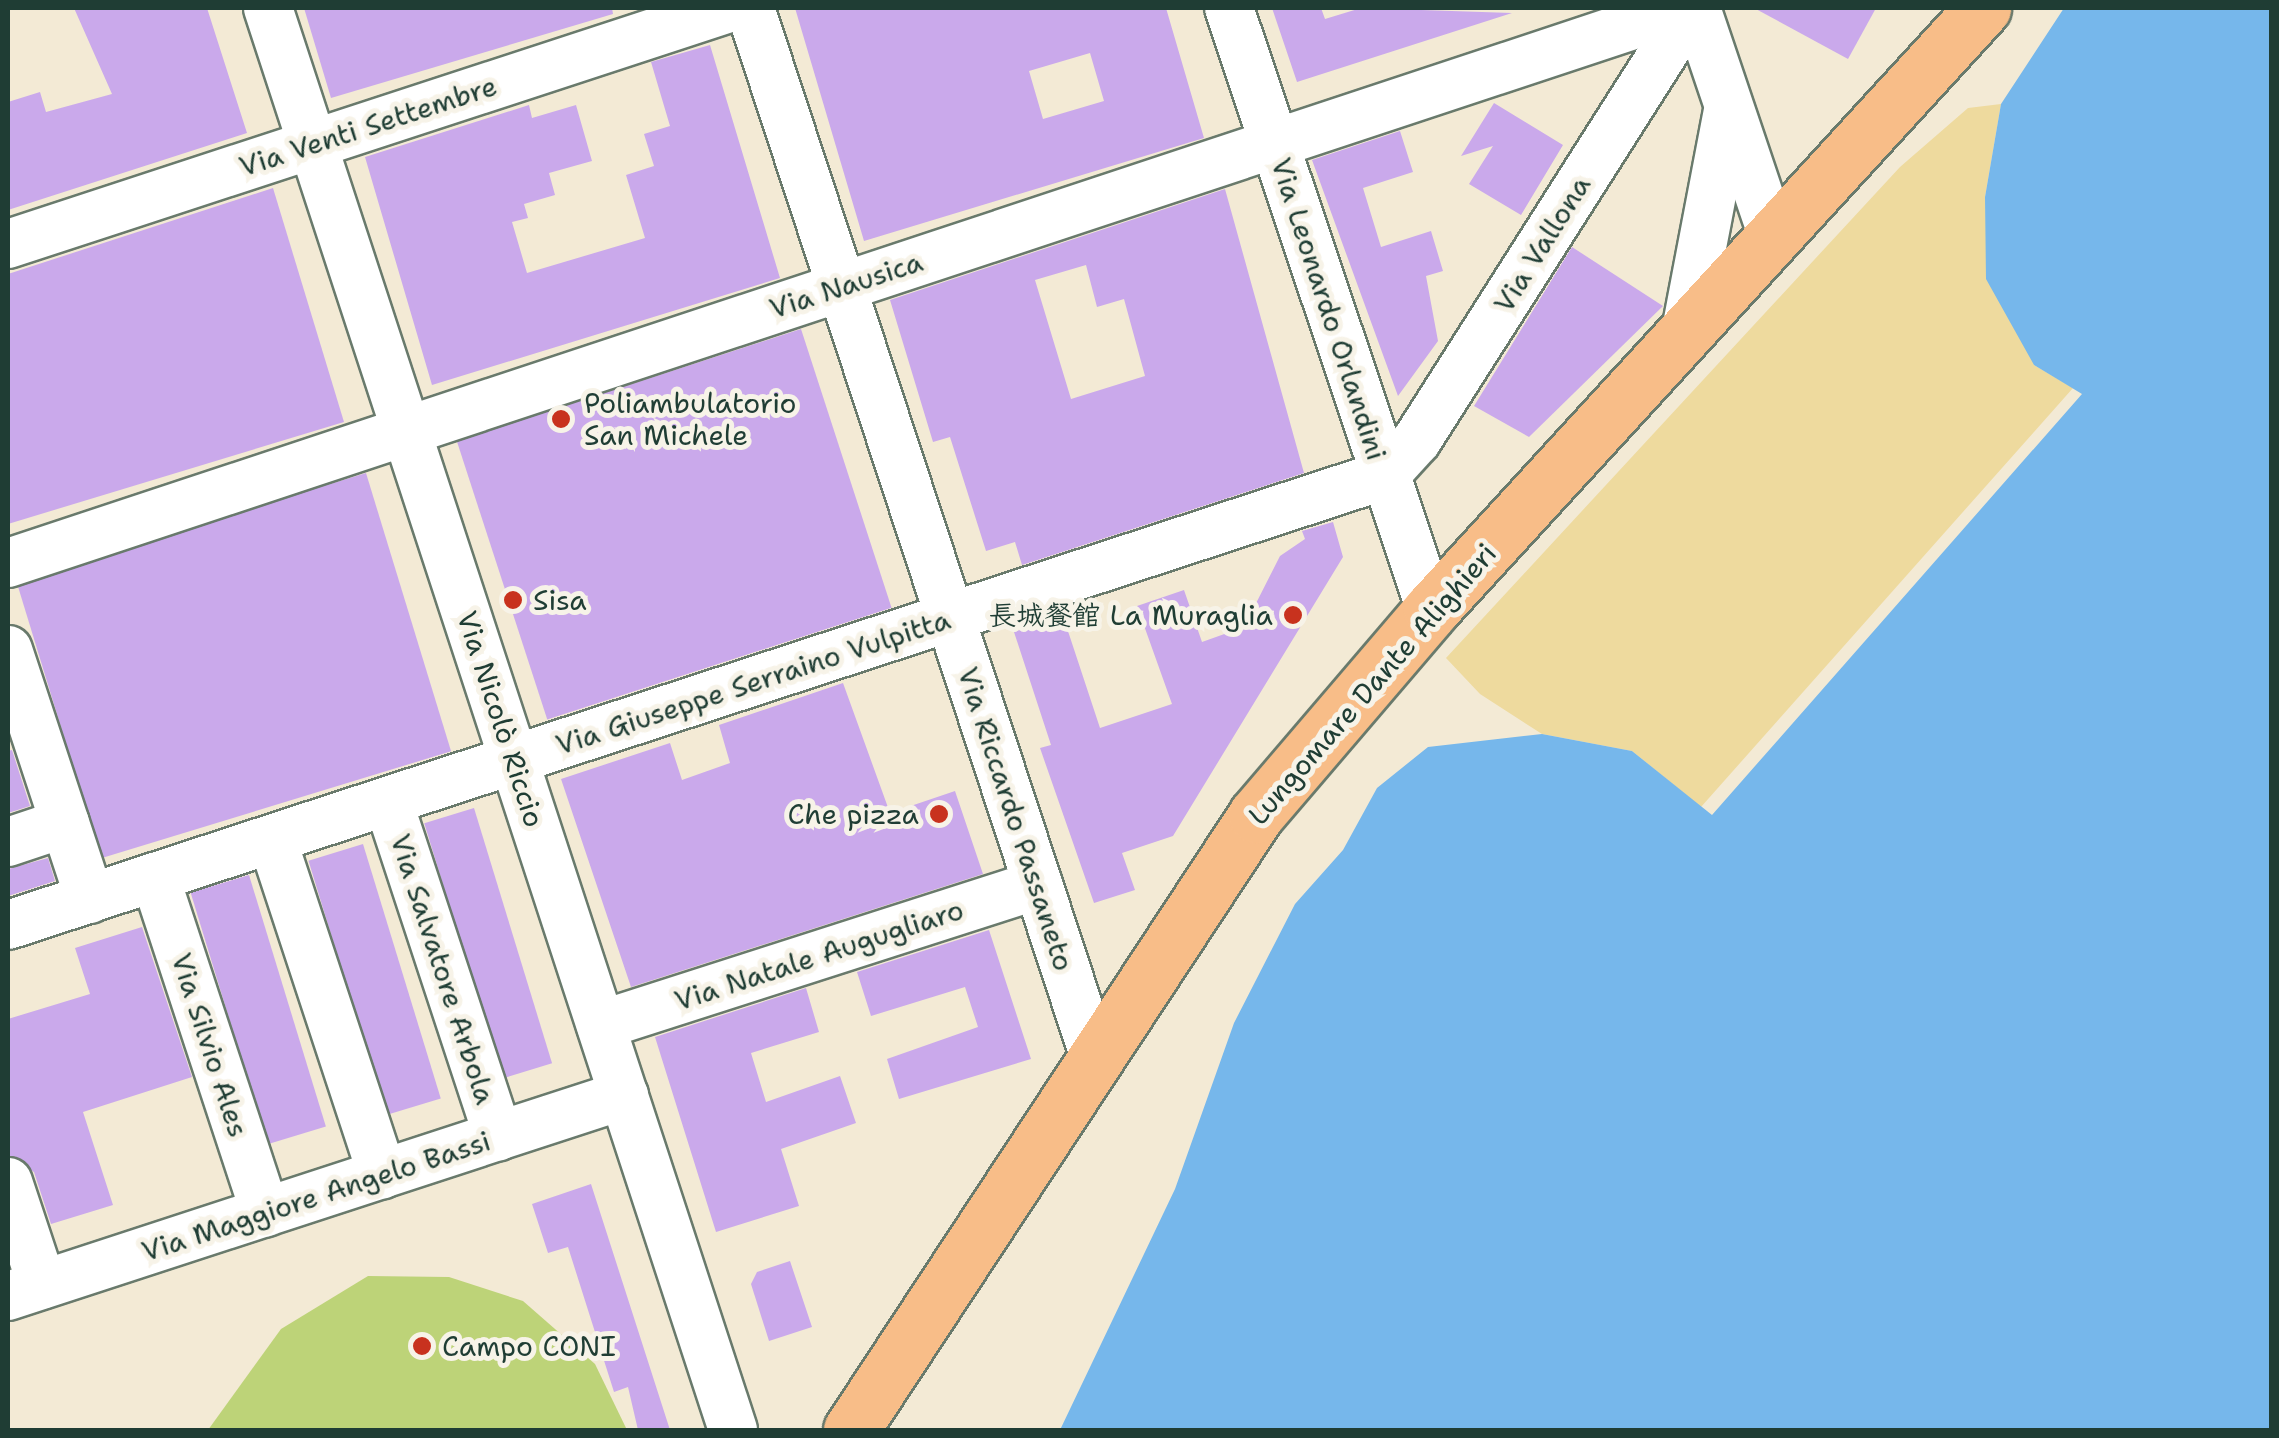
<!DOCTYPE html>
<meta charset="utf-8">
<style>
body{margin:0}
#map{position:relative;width:2279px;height:1438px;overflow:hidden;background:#f3ead5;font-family:"Shantell Sans","LXGW WenKai TC",sans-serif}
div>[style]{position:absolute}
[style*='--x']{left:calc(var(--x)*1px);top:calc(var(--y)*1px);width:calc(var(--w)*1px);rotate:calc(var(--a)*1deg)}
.green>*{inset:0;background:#bdd378}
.sand>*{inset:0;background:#eeda9e}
.water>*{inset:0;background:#76b7eb}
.building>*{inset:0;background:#caa9eb;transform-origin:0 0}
.roads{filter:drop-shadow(2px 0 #697a6c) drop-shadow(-2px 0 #697a6c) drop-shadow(0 2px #697a6c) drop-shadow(0 -2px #697a6c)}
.minor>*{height:48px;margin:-24px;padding:0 24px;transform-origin:24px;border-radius:24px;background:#fff}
.major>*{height:55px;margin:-27.5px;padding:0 27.5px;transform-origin:27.5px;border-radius:27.5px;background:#f8bd88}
.dots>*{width:28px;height:28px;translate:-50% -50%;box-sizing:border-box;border:5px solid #f7f3e8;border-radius:50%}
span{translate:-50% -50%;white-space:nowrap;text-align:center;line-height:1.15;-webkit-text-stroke:10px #f7f3e8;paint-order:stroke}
.street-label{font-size:28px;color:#1f3d34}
.poi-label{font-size:28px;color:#1f3d34}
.left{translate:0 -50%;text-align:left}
.right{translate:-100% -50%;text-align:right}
.frame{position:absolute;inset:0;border:10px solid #1f3d34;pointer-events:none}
</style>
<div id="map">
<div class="green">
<div style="clip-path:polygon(368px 1276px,449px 1277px,523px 1301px,595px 1364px,627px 1430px,208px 1430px,281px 1329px)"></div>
</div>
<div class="sand">
<div style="clip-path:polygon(2001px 104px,1985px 197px,2034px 365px,2073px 388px,1701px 807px,1632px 751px,1542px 734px,1480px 694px,1446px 658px,1900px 167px,1968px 108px)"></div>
</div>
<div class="water">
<div style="clip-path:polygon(2064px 8px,2271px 8px,2271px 1430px,1060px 1430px,1175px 1189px,1234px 1023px,1295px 904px,1343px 850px,1377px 788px,1428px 747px,1542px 734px,1632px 751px,1712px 815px,2082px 394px,2034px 365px,1986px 279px,1985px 197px,2001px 104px)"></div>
</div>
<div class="building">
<div style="clip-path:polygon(74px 8px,207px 8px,247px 133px,8px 210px,8px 102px,40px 92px,46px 112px,112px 94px)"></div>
<div style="clip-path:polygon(304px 8px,612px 8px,613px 14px,331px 98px)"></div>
<div style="clip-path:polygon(evenodd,795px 8px,1166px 8px,1204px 138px,864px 241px,795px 8px,1090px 53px,1104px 101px,1043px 119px,1029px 71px,1090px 53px)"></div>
<div style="clip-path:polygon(1272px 8px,1321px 8px,1325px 19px,1361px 8px,1512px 13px,1297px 82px)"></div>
<div style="clip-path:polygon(1754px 8px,1876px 8px,1848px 59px)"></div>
<div style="clip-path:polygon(710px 45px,780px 278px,432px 385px,365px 157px,529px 105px,532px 118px,576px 105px,592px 161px,549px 173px,555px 195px,524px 204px,528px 218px,512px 222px,527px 273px,645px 238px,626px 175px,654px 166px,644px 134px,670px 126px,651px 62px)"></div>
<div style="clip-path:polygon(1494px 103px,1563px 145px,1521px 215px,1469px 184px,1493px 146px,1461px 156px)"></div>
<div style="clip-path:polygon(1400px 131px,1413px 172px,1363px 188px,1381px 247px,1431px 231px,1443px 271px,1426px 276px,1438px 341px,1398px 396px,1312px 160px)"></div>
<div style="clip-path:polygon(273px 188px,344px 422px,8px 524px,8px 274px)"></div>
<div style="clip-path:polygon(evenodd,1225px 189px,1304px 473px,1022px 565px,1015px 542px,986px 551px,950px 437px,933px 442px,890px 300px,1225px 189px,1086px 265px,1097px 307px,1124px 299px,1145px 376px,1071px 399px,1035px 280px,1086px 265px)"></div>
<div style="clip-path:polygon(1572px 247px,1663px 306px,1529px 437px,1474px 406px)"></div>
<div style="left:801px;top:329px;width:293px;height:362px;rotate:72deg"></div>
<div style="left:366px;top:473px;width:291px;height:366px;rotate:73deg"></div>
<div style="clip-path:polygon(1333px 522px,1343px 557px,1173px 836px,1122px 853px,1135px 890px,1094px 903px,1040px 748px,1051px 745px,1014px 632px,1063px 616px,1100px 728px,1172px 704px,1137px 606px,1184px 590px,1202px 642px,1244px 627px,1280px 556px,1305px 539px,1302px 531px)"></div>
<div style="clip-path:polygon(843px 683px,890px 813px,955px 791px,983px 874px,631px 987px,561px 779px,670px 743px,682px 780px,730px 763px,719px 725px)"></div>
<div style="clip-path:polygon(12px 750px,30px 806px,8px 813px,8px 751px)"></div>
<div style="left:474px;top:808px;width:267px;height:52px;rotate:73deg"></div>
<div style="left:363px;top:844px;width:266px;height:57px;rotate:73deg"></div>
<div style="clip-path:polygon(48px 858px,55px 881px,8px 896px,8px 869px)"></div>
<div style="left:249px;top:875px;width:263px;height:61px;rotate:73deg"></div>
<div style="clip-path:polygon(142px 927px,192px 1077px,83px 1112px,113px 1205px,51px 1224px,34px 1172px,8px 1155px,8px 1019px,90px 994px,75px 948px)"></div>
<div style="clip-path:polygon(989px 930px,1031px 1059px,899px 1099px,887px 1059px,978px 1027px,965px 987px,871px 1016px,857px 972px)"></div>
<div style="clip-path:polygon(806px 988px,819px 1032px,751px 1053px,766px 1102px,840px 1076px,856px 1123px,781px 1149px,799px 1206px,716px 1232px,655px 1037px)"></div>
<div style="clip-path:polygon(591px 1184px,670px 1430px,638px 1430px,628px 1387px,614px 1392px,568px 1247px,548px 1253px,532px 1204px)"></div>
<div style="clip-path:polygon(790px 1261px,812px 1327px,769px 1341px,751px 1284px,757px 1272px)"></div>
</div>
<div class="roads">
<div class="minor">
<div style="--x:268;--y:8;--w:1496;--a:71.89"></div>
<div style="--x:750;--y:8;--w:1108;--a:71.81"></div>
<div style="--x:1229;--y:8;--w:635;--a:71.45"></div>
<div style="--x:1696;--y:8;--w:245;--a:71.4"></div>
<div style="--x:8;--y:244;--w:759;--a:-18.12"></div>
<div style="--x:1685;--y:336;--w:230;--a:-79.2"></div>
<div style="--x:8;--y:563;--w:1766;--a:-18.32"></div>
<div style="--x:8;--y:650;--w:262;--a:71.8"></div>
<div style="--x:388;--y:801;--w:353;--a:71.8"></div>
<div style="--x:272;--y:839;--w:353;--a:71.8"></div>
<div style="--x:8;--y:842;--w:60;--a:-18.4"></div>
<div style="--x:155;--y:877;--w:353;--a:71.8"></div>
<div style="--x:8;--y:925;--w:1449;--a:-18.1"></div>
<div style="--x:1385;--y:475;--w:47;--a:-47.6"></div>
<div style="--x:1417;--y:440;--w:512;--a:-57.52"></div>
<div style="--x:601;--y:1025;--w:459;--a:-17.8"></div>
<div style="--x:8;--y:1182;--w:108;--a:71.7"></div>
<div style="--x:8;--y:1296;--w:648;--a:-18.07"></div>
</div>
<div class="major">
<div style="--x:851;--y:1430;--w:736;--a:-56.63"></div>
<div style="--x:1256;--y:815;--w:270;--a:-49.5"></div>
<div style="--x:1431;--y:610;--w:817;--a:-47.48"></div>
</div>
</div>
<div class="dots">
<div style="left:561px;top:419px;background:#c8321e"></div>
<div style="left:513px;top:600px;background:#c8321e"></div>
<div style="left:1293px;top:615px;background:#c8321e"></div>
<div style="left:939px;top:814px;background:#c8321e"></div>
<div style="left:422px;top:1346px;background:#c8321e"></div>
</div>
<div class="street-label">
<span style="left:368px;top:126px;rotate:-18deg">Via Venti Settembre</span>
<span style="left:1542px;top:244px;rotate:-58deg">Via Vallona</span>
<span style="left:846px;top:285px;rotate:-18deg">Via Nausica</span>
<span style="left:1329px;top:309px;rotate:72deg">Via Leonardo Orlandini</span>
<span style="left:753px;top:682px;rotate:-18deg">Via Giuseppe Serraino Vulpitta</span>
<span style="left:1372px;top:684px;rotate:-49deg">Lungomare Dante Alighieri</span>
<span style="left:501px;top:719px;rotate:72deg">Via Nicolò Riccio</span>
<span style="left:1016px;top:819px;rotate:72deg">Via Riccardo Passaneto</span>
<span style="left:819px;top:955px;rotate:-18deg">Via Natale Augugliaro</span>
<span style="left:443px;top:969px;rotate:72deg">Via Salvatore Arbola</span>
<span style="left:210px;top:1045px;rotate:72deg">Via Silvio Ales</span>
<span style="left:316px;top:1196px;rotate:-18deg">Via Maggiore Angelo Bassi</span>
</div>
<div class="poi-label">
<span class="left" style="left:584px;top:419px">Poliambulatorio<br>San Michele</span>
<span class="left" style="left:533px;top:600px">Sisa</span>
<span class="right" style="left:1273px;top:615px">長城餐館 La Muraglia</span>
<span class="right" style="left:919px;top:814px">Che pizza</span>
<span class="left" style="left:442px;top:1346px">Campo CONI</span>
</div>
<div class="frame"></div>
</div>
